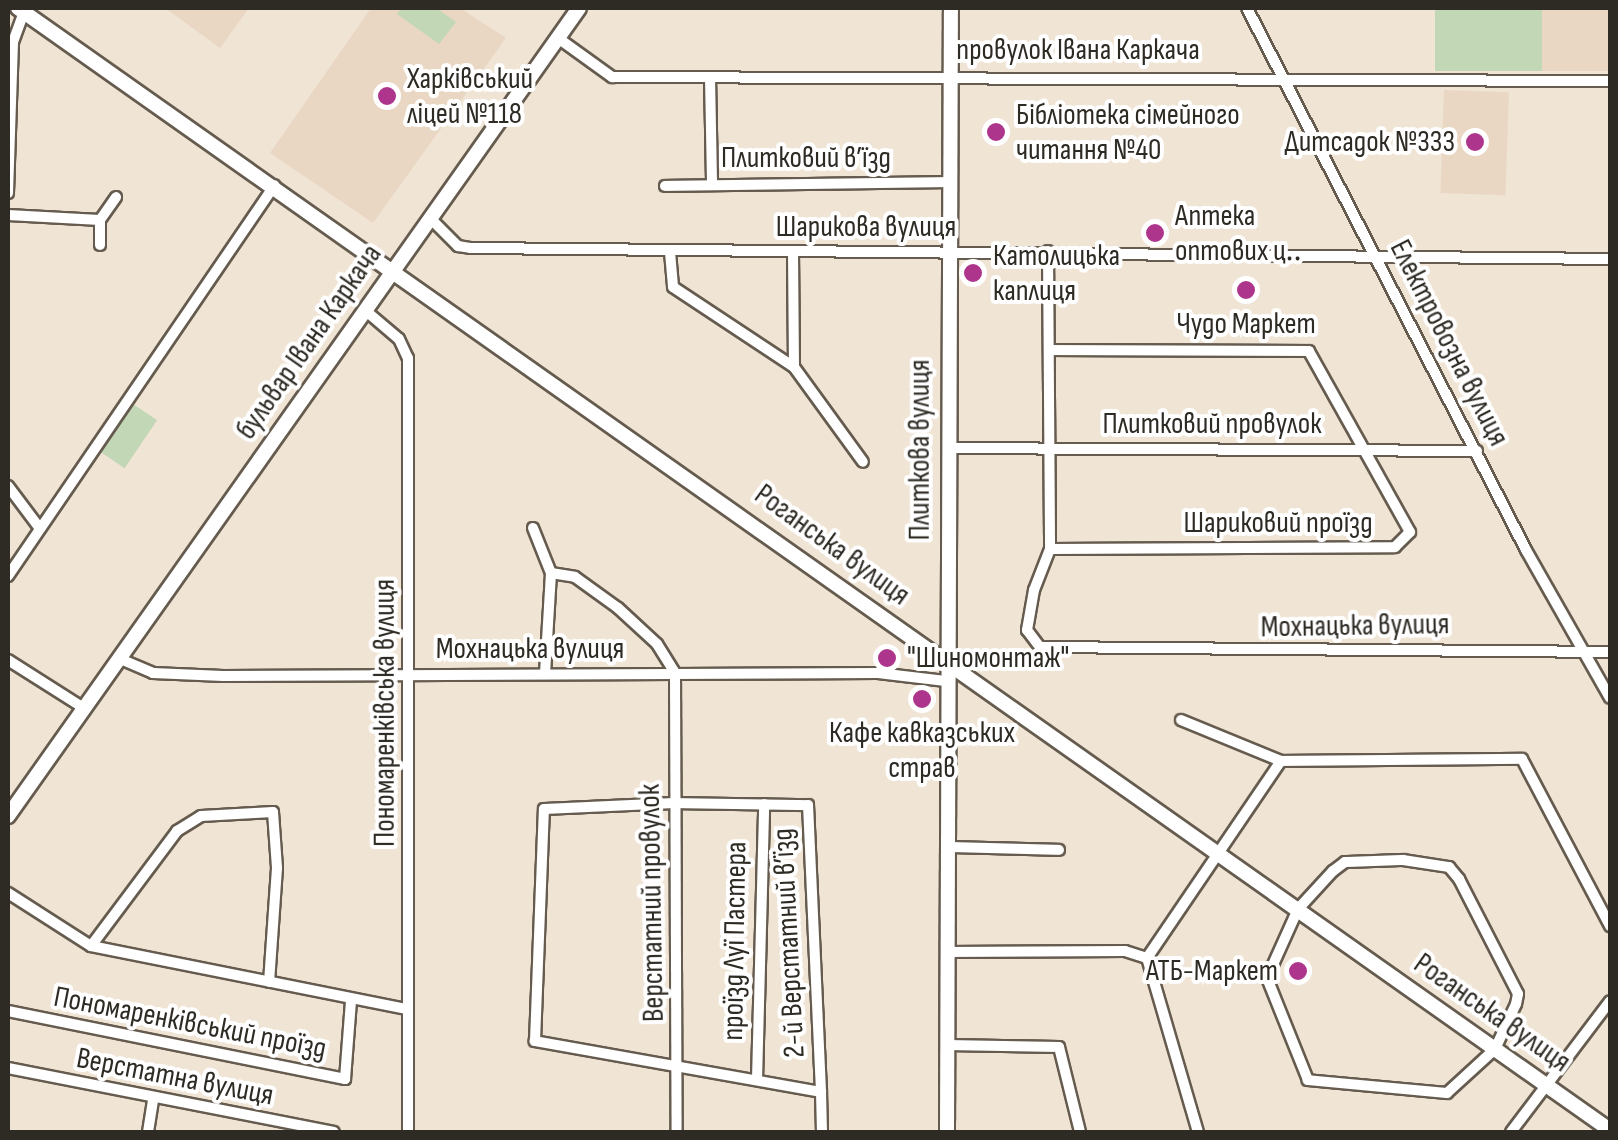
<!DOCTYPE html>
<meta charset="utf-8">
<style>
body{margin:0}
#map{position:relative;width:1618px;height:1140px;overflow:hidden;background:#f0e4d5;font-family:"Sofia Sans Condensed",sans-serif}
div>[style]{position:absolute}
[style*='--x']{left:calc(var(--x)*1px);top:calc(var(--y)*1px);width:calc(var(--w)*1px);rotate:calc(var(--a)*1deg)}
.built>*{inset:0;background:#e9d7c3;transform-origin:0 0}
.green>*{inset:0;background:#c2d7b6;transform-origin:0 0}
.roads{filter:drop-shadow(2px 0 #655b4e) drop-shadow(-2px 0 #655b4e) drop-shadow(0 2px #655b4e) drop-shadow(0 -2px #655b4e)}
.street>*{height:10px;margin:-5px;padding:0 5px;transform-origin:5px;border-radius:5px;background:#fff}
.secondary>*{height:14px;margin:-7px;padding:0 7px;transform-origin:7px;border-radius:7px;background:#fff}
.dots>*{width:28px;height:28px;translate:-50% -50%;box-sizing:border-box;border:5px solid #fff;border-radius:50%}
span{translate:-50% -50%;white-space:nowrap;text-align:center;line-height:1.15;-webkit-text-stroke:8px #fff;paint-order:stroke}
.street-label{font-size:30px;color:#2e2a24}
.poi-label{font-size:30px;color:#2e2a24}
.left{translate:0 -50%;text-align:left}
.right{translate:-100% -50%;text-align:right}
.frame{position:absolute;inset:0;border:10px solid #2e2a24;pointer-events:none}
</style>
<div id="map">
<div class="built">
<div style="clip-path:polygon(165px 8px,249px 8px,220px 48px)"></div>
<div style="clip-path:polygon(371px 8px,460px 8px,506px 38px,373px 223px,270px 153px)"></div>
<div style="left:1435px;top:8px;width:175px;height:63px"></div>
<div style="left:1444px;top:90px;width:65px;height:103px;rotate:2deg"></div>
</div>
<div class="green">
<div style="clip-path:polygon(402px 8px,436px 8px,456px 22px,439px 44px,397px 14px)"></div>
<div style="left:1435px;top:8px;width:107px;height:63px"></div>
<div style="left:133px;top:404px;width:29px;height:58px;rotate:34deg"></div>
</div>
<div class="roads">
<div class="street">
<div style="--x:1247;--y:8;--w:610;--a:62.76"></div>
<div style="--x:1526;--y:550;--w:170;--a:60.4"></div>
<div style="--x:558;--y:38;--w:67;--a:35.8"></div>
<div style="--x:612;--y:77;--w:998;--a:0.23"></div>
<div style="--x:710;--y:77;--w:106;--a:88.9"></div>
<div style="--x:665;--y:186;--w:283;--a:-0.8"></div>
<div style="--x:8;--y:193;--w:151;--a:-88.1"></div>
<div style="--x:13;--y:42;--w:32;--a:-70"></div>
<div style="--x:8;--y:215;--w:92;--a:3.1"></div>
<div style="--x:432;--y:220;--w:37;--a:45"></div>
<div style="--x:458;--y:246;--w:12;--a:9"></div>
<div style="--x:470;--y:248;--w:1140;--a:0.55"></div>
<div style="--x:100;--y:245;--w:25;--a:-90"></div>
<div style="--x:100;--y:220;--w:28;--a:-55"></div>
<div style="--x:1048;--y:251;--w:298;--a:89.6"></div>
<div style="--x:1050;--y:549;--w:345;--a:-0.3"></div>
<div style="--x:1395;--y:547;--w:21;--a:-45"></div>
<div style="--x:1410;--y:532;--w:207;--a:-119.2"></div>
<div style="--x:1309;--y:351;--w:260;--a:-179.8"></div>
<div style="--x:670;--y:252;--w:35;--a:85"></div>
<div style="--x:673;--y:287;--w:145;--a:33.5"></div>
<div style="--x:794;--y:367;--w:117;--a:54"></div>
<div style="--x:793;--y:252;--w:115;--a:89.5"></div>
<div style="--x:366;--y:311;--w:43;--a:40.3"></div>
<div style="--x:399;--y:339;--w:21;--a:65"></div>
<div style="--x:408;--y:358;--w:774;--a:90"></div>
<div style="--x:948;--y:448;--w:529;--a:0.32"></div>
<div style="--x:8;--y:486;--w:50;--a:53.1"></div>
<div style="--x:533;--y:528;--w:48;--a:68.2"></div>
<div style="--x:551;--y:573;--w:24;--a:9"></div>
<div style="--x:575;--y:577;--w:53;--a:35.8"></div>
<div style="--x:618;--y:608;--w:53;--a:42.7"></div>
<div style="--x:657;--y:644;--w:34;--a:58"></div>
<div style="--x:675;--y:673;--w:459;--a:89.8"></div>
<div style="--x:1050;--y:549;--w:44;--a:111.3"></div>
<div style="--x:1034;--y:590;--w:41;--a:99.9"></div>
<div style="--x:1027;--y:630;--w:21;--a:53"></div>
<div style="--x:1040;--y:647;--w:570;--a:0.5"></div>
<div style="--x:8;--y:576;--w:473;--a:-55.7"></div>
<div style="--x:118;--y:658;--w:38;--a:23"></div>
<div style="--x:153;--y:673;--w:70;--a:2.5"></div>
<div style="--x:223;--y:676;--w:655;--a:-0.26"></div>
<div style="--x:878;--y:673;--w:68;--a:6.7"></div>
<div style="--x:8;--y:660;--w:88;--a:32.4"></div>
<div style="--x:545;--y:674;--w:101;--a:-86.6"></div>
<div style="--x:1181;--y:720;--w:108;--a:22.3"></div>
<div style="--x:675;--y:803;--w:133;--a:0.9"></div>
<div style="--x:808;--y:805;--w:287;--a:87.4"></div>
<div style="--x:821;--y:1092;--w:291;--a:-169.9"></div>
<div style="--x:535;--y:1041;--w:232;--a:-87.8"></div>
<div style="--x:544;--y:809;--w:131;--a:-2.6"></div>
<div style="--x:946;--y:847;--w:113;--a:1.5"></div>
<div style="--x:1403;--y:860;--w:47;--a:8.7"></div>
<div style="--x:1449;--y:867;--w:16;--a:50"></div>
<div style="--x:1459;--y:879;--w:129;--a:62.8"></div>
<div style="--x:1518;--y:994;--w:10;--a:101"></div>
<div style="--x:1516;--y:1004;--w:50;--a:115"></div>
<div style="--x:1495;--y:1049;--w:65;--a:137.5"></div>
<div style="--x:1447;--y:1093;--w:140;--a:-174.7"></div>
<div style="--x:1308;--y:1080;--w:110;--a:-111.9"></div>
<div style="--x:1267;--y:978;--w:76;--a:-65.8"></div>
<div style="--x:1298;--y:909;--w:52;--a:-47.4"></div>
<div style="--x:1333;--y:871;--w:15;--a:-37"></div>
<div style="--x:1345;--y:862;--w:58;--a:-2"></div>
<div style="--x:8;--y:893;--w:98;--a:32.6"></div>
<div style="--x:91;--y:946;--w:321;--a:11.3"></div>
<div style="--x:91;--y:946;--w:144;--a:-53.2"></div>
<div style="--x:177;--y:831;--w:28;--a:-32"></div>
<div style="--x:201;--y:816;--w:72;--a:-3.2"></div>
<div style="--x:273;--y:812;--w:56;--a:85.9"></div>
<div style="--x:277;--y:868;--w:114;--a:94"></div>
<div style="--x:946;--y:952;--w:179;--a:-0.3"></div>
<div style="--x:1125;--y:951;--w:23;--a:18"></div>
<div style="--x:8;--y:1011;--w:344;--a:11.4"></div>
<div style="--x:345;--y:1079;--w:78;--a:-85.6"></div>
<div style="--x:947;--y:1045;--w:112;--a:1"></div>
<div style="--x:1059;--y:1047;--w:88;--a:76.1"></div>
<div style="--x:8;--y:1068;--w:332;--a:11.1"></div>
<div style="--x:757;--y:1080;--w:276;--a:-88.5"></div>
<div style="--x:821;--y:1092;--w:40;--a:88.6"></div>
<div style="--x:148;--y:1132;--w:31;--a:-81"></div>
<div style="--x:1198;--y:1132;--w:181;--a:-106.3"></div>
<div style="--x:1147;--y:958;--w:238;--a:-55.8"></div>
<div style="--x:1281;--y:761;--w:241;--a:-0.5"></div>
<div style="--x:1522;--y:759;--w:189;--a:62.2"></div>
<div style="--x:1511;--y:1132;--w:164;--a:-52.9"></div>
</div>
<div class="secondary">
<div style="--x:18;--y:8;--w:1948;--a:35.18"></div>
<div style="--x:8;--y:816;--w:989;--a:-54.75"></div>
<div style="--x:947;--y:1132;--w:1124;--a:-89.8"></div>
</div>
</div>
<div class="dots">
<div style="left:387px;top:96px;background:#ad358b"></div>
<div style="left:996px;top:132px;background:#ad358b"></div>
<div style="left:1475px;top:142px;background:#ad358b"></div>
<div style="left:1155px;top:233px;background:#ad358b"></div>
<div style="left:973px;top:273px;background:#ad358b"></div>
<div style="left:1246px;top:290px;background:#ad358b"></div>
<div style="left:887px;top:658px;background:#ad358b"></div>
<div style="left:922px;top:699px;background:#ad358b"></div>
<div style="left:1298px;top:971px;background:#ad358b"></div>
</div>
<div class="street-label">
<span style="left:1078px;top:50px">провулок Івана Каркача</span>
<span style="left:806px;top:158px">Плитковий в’їзд</span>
<span style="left:866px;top:227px">Шарикова вулиця</span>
<span style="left:309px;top:342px;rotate:-55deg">бульвар Івана Каркача</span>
<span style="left:1449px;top:343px;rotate:63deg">Електровозна вулиця</span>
<span style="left:1212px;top:424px">Плитковий провулок</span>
<span style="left:920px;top:450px;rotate:-90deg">Плиткова вулиця</span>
<span style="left:1278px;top:523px">Шариковий проїзд</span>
<span style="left:832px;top:545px;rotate:36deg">Роганська вулиця</span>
<span style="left:1355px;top:626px;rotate:-1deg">Мохнацька вулиця</span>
<span style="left:530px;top:649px">Мохнацька вулиця</span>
<span style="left:385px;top:713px;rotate:-90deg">Пономаренківська вулиця</span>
<span style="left:652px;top:903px;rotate:-91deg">Верстатний провулок</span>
<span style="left:735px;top:941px;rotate:-89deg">проїзд Луї Пастера</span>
<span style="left:789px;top:943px;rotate:-93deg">2-й Верстатний в’їзд</span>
<span style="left:1492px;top:1013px;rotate:35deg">Роганська вулиця</span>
<span style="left:190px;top:1023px;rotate:11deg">Пономаренківський проїзд</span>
<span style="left:175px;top:1077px;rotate:11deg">Верстатна вулиця</span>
</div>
<div class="poi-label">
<span class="left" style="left:407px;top:96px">Харківський<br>ліцей №118</span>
<span class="left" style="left:1016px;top:132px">Бібліотека сімейного<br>читання №40</span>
<span class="right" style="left:1455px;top:142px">Дитсадок №333</span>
<span class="left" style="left:1175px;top:233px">Аптека<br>оптових ц‥</span>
<span class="left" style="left:993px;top:273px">Католицька<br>каплиця</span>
<span style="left:1246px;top:324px">Чудо Маркет</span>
<span class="left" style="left:907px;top:658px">"Шиномонтаж"</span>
<span style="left:922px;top:750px">Кафе кавказських<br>страв</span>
<span class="right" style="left:1278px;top:971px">АТБ-Маркет</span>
</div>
<div class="frame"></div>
</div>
